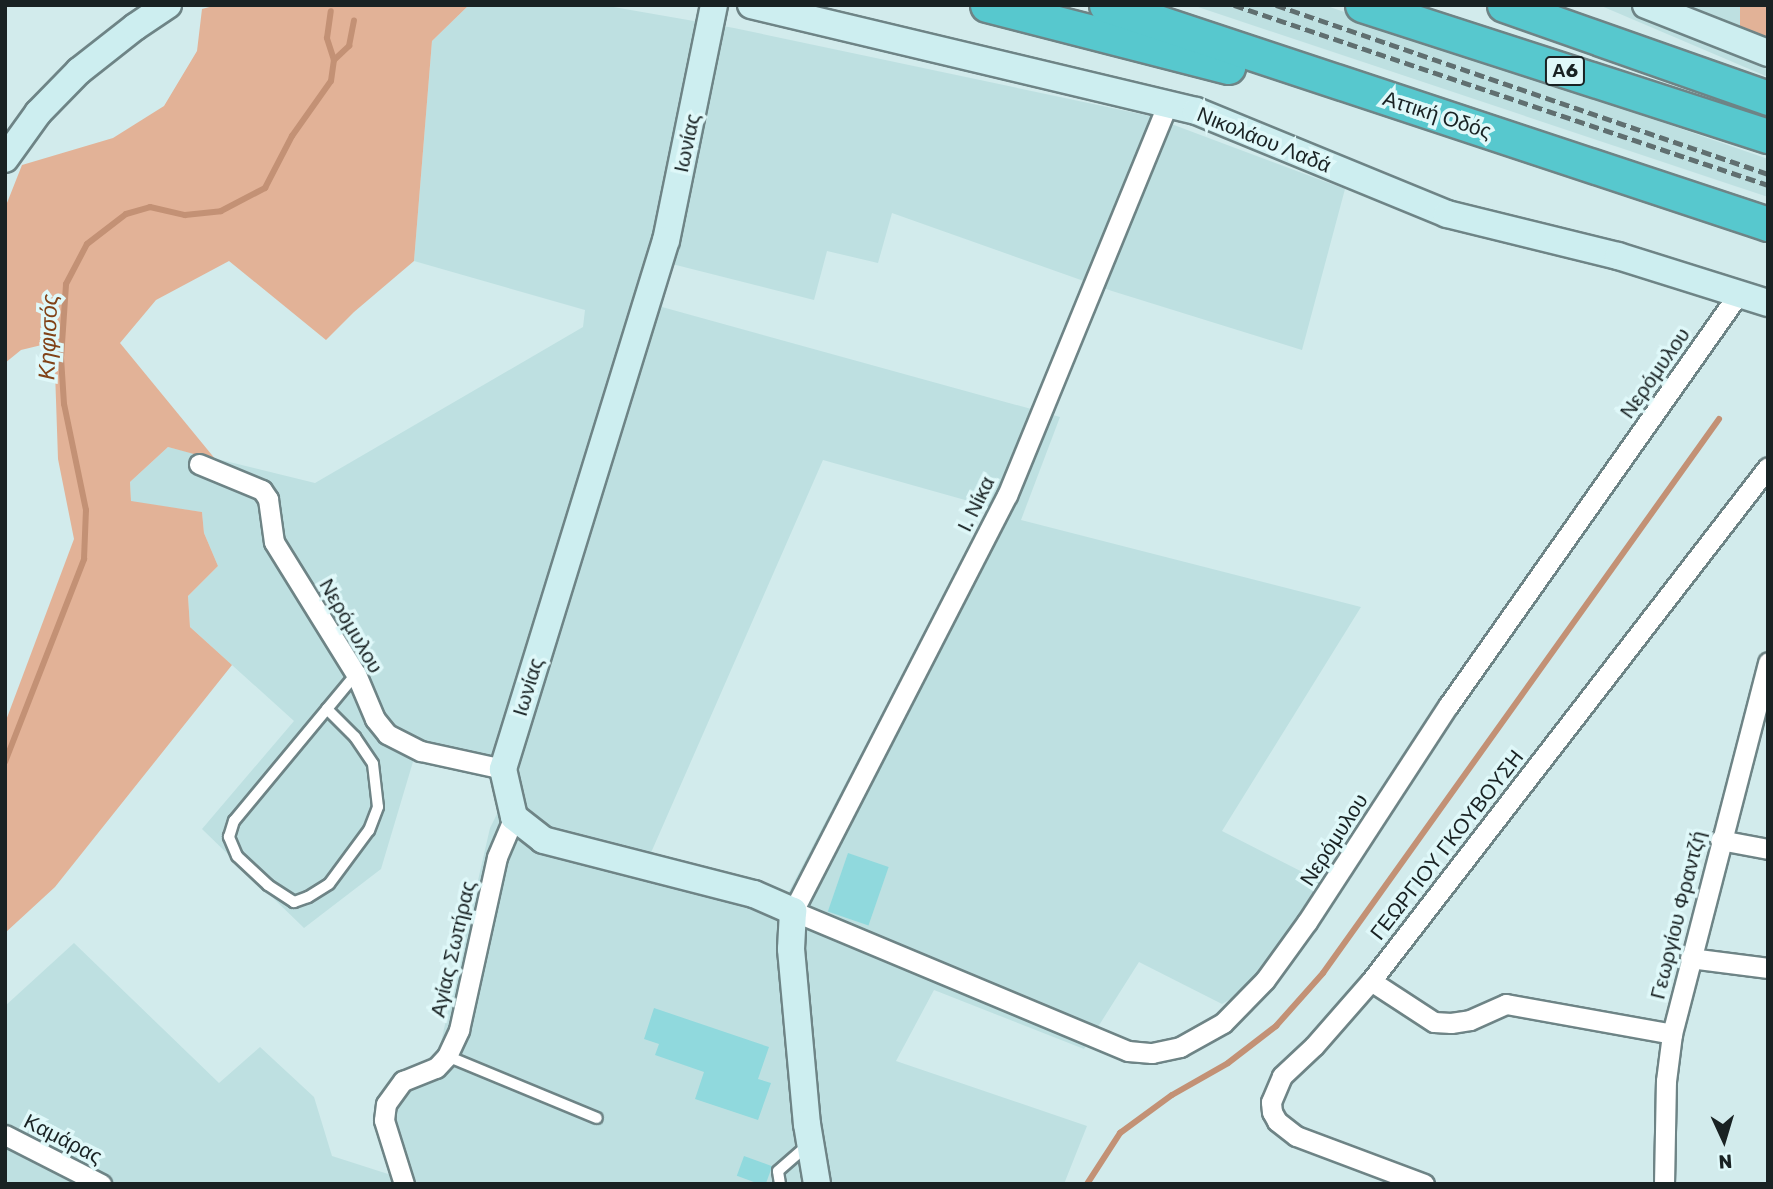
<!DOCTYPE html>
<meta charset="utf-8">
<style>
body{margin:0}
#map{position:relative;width:1773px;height:1189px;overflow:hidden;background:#d2ebec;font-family:Rubik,sans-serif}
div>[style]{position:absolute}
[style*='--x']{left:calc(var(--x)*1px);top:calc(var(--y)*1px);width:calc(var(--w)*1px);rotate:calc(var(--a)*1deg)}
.built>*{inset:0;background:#bee0e1}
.green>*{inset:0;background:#e2b297}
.stream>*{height:6px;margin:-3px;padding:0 3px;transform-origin:3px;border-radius:3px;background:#c39175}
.building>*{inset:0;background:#90d9dd;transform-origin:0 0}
.roads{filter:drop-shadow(2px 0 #6e8486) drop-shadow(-2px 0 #6e8486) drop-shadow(0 2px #6e8486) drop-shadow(0 -2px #6e8486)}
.lane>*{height:10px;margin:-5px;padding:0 5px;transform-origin:5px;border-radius:5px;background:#fff}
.street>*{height:19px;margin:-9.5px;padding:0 9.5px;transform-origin:9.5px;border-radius:9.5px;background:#fff}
.secondary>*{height:26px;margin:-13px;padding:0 13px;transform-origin:13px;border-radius:13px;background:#cdeef0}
.highway>*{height:33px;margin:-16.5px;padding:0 16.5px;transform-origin:16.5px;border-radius:16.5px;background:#57c8ce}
.rail>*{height:5px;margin-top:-2.5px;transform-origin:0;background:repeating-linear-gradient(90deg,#606f70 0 10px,transparent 0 15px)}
span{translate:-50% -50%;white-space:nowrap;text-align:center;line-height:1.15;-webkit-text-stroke:7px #dff8f9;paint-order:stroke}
.shield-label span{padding:2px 5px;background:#dff8f9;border:2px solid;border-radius:5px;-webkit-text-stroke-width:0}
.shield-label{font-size:19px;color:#192223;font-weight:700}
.street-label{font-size:21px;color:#192223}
.water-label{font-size:23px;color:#814217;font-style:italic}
.frame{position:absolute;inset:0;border:7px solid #192223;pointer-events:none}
.north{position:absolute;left:1689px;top:1105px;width:70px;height:70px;-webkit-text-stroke:5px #dff8f9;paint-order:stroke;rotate:176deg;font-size:19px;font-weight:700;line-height:28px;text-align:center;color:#192223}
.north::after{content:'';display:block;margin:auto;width:24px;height:32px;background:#192223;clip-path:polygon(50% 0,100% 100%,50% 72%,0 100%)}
</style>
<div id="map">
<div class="built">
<div style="clip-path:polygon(evenodd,469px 5px,602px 5px,734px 28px,1150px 116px,1345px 189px,1302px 350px,1112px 291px,892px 213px,878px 263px,827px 251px,814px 300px,672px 264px,662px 307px,1060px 417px,1021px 520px,1361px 607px,1222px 831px,1322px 882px,1251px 987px,1222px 1004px,1139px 962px,1084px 1049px,934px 990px,896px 1061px,1087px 1126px,1064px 1184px,5px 1184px,5px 1006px,74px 943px,219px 1083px,260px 1047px,314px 1097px,332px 1156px,413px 1182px,412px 1169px,394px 1135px,389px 1104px,409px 1085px,433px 1077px,490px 828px,501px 806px,498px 775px,415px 755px,381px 869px,304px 928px,202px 829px,294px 721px,190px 627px,188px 596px,218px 566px,204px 533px,202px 512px,131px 502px,130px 482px,168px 447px,315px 483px,583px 327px,585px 310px,414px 261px,432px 41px,469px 5px,823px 460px,990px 507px,785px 899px,650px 855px,823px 460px)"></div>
<div style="clip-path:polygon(1192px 5px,1324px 5px,1371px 21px,1768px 159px,1768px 197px)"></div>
<div style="clip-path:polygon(1599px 5px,1740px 5px,1740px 44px,1768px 55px,1768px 77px)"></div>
</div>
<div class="green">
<div style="clip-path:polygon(217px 5px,469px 5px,432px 41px,414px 261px,354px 312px,326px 340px,229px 261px,156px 300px,120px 343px,216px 460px,168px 447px,130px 482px,131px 501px,202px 512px,204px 533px,218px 566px,188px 596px,190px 627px,232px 665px,55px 887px,5px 933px,5px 723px,74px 539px,58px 459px,54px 342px,21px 350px,5px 363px,5px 208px,22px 165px,113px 138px,164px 106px,197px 51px,202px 9px)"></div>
<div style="clip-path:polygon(1740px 5px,1768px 5px,1768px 55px,1740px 44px)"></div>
</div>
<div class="stream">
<div style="--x:334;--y:60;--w:21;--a:-43"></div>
<div style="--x:349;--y:46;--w:26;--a:-79"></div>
<div style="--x:5;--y:762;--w:218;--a:-68.7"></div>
<div style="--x:84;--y:559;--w:49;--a:-87.7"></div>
<div style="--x:86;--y:510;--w:108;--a:-101.7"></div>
<div style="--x:64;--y:404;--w:46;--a:-93.7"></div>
<div style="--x:61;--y:358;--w:74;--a:-86.1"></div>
<div style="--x:66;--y:284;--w:45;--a:-62.3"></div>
<div style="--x:87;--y:244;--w:49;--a:-37.6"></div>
<div style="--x:126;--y:214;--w:25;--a:-16"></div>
<div style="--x:150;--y:207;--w:36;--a:13"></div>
<div style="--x:185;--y:215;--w:36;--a:-6"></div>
<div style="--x:221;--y:211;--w:50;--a:-27.6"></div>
<div style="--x:265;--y:188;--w:59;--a:-62.6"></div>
<div style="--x:292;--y:136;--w:67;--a:-54.7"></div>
<div style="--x:331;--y:81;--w:21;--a:-82"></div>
<div style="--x:334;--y:60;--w:23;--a:-108"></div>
<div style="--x:327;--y:38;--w:27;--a:-82"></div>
<div style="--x:1087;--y:1184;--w:61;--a:-57.1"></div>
<div style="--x:1120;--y:1133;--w:64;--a:-36.2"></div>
<div style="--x:1172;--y:1095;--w:64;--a:-29.7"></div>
<div style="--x:1228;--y:1063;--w:61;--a:-37.6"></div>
<div style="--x:1276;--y:1026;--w:71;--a:-48.4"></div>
<div style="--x:1323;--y:973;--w:681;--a:-54.44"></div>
</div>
<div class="building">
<div style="left:848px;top:853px;width:43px;height:62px;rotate:19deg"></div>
<div style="clip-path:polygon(654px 1008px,769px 1047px,758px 1079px,771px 1083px,758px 1120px,695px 1099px,704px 1072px,655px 1055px,659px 1044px,644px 1039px)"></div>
<div style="left:744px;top:1156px;width:30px;height:21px;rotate:20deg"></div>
</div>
<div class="roads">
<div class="lane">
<div style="--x:327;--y:709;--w:40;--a:45"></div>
<div style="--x:355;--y:737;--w:32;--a:56"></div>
<div style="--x:373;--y:764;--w:43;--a:83.4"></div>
<div style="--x:378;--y:807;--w:25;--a:111"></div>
<div style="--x:369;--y:830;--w:67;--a:126.5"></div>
<div style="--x:329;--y:884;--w:25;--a:148"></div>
<div style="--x:308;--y:897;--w:15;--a:160"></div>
<div style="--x:294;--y:902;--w:31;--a:-147"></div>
<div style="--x:268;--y:885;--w:42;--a:-136.9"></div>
<div style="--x:237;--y:856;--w:21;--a:-113"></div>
<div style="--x:229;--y:837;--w:17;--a:-73"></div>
<div style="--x:234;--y:821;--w:146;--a:-50.3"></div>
<div style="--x:327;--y:709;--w:45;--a:-50.4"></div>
<div style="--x:447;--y:1056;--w:162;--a:22.5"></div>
<div style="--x:780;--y:1184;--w:13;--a:-99"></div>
<div style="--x:778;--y:1171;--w:38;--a:-41"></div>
</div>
<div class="street">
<div style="--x:1168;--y:103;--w:424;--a:112.3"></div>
<div style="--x:1007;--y:495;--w:468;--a:117.2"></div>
<div style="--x:793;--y:911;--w:363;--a:22.7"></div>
<div style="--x:1128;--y:1051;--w:24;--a:5"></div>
<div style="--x:1152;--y:1053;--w:29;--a:-12"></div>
<div style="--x:1180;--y:1047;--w:49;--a:-29.2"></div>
<div style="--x:1223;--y:1023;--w:60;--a:-45.7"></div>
<div style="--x:1265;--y:980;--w:72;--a:-54.1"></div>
<div style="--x:1307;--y:922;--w:258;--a:-56.9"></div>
<div style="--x:1448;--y:706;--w:505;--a:-54.83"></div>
<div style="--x:199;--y:464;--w:68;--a:22.4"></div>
<div style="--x:262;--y:490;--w:11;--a:56"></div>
<div style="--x:268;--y:499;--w:43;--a:82.1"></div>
<div style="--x:274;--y:542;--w:155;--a:58.2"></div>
<div style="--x:356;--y:674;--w:49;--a:67.1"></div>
<div style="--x:375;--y:719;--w:19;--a:51"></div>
<div style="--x:387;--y:734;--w:38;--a:27"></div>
<div style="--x:421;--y:751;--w:84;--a:12.4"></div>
<div style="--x:1720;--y:840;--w:49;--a:10.6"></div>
<div style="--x:1690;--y:958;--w:79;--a:7.3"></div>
<div style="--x:1371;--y:981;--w:75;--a:33.1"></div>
<div style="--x:1434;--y:1022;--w:17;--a:3"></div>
<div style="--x:1451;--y:1023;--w:19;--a:-9"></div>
<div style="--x:1470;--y:1020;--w:39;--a:-24"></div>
<div style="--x:1506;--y:1004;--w:169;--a:10.2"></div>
<div style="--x:5;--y:1135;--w:108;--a:27"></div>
<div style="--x:404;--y:1184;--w:67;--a:-107.4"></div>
<div style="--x:384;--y:1120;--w:16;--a:-83"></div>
<div style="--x:386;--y:1104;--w:29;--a:-54"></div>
<div style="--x:403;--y:1081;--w:35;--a:-22"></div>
<div style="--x:436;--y:1068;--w:16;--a:-47"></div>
<div style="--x:447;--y:1056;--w:29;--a:-65"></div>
<div style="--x:459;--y:1030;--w:177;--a:-77.6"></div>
<div style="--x:497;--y:857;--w:43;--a:-67"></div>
<div style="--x:1424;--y:1184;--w:137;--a:-159.4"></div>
<div style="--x:1296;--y:1136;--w:24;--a:-142"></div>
<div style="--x:1277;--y:1121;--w:10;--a:-119"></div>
<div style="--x:1272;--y:1112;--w:10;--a:-96"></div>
<div style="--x:1271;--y:1102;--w:28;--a:-67"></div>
<div style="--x:1282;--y:1076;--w:44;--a:-43.2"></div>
<div style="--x:1314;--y:1046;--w:86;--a:-48.8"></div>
<div style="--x:1371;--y:981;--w:649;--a:-52.32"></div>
<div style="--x:1664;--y:1184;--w:103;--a:-88.9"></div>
<div style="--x:1666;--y:1081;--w:47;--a:-82.7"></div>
<div style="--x:1672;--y:1034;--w:384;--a:-75.5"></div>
</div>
<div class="secondary">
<div style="--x:714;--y:5;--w:240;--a:101.5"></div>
<div style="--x:666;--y:240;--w:554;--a:107.13"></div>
<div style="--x:503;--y:769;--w:49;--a:77.1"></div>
<div style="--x:514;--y:817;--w:37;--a:38"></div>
<div style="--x:543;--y:840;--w:218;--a:14.4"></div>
<div style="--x:754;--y:894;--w:43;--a:23.6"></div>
<div style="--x:793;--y:911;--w:38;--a:93"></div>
<div style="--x:791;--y:949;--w:176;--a:84.8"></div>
<div style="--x:807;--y:1124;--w:61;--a:80.5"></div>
<div style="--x:751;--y:5;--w:457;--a:13.4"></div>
<div style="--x:1196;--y:111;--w:271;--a:22.3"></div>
<div style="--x:1447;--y:214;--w:176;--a:13.8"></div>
<div style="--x:1618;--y:256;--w:157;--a:17.4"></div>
<div style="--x:1646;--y:5;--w:131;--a:21.5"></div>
<div style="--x:5;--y:159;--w:57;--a:-54.3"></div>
<div style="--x:38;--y:113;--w:59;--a:-45.7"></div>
<div style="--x:79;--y:71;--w:71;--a:-38.2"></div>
<div style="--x:135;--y:27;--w:40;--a:-34"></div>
</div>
<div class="highway">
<div style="--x:987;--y:5;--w:249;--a:14.4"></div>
<div style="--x:1106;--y:5;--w:697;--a:18.31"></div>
<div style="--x:1362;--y:5;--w:427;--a:17.9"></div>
<div style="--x:1504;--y:5;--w:280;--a:19.4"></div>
</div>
</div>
<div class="rail">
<div style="--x:1234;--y:5;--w:564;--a:18.63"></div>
<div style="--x:1276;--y:5;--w:520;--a:18.96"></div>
</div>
<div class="shield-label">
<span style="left:1565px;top:71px">Α6</span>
</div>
<div class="street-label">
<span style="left:1437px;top:115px;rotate:18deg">Αττική Οδός</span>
<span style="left:1264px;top:140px;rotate:22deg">Νικολάου Λαδά</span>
<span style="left:687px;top:143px;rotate:-78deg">Ιωνίας</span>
<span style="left:1655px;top:373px;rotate:-55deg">Νερόμυλου</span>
<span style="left:976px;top:504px;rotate:-64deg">Ι. Νίκα</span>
<span style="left:351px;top:626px;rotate:60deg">Νερόμυλου</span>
<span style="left:528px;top:687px;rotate:-73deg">Ιωνίας</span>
<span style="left:1334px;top:840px;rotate:-57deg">Νερόμυλου</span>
<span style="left:1447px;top:845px;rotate:-52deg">ΓΕΩΡΓΙΟΥ ΓΚΟΥΒΟΥΣΗ</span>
<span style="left:1678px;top:915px;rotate:-76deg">Γεωργίου Φραντζή</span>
<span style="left:453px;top:949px;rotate:-77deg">Αγίας Σωτήρας</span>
<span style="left:63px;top:1139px;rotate:27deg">Καμάρας</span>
</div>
<div class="water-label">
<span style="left:48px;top:337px;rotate:-88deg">Κηφισός</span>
</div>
<div class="frame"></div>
<div class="north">N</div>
</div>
